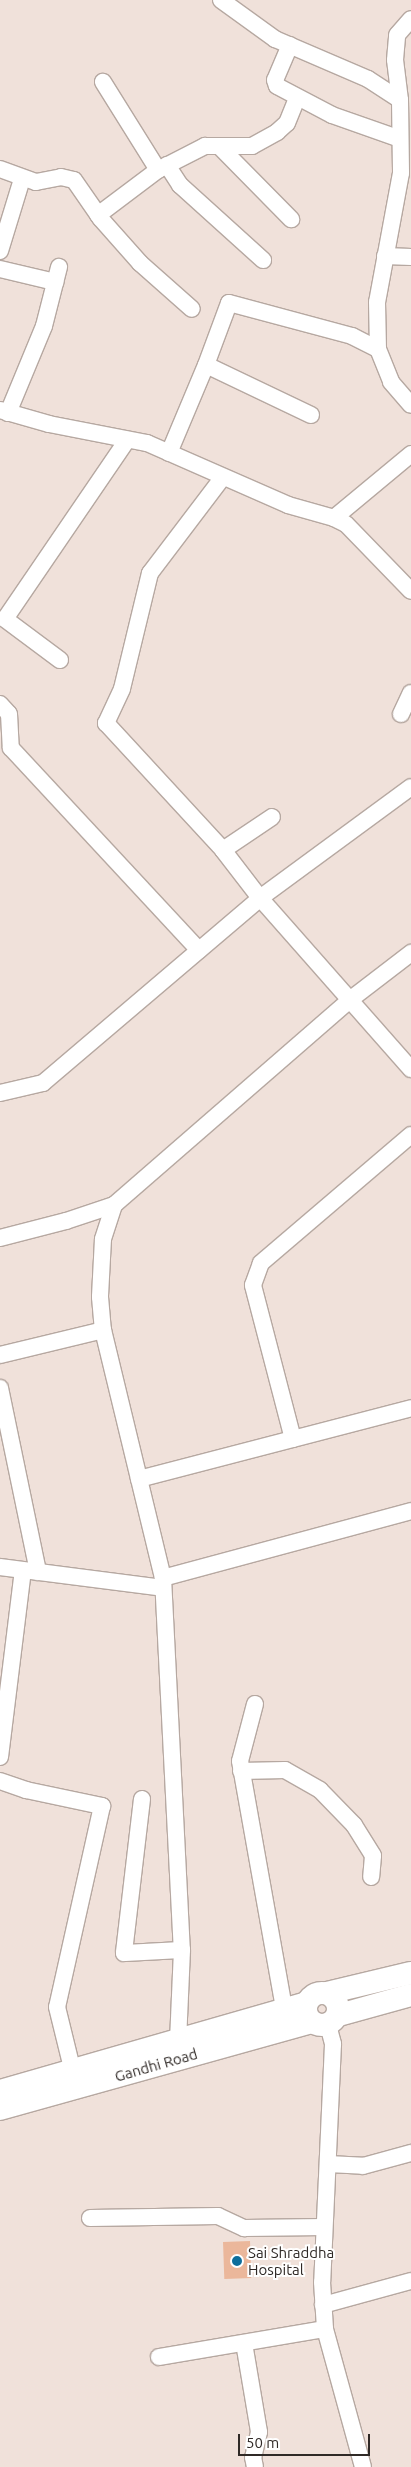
<!DOCTYPE html>
<style>
body{margin:0}
#map{position:relative;width:411px;height:2467px;overflow:hidden;background:#f0e1da;font-family:Ubuntu,sans-serif}
div>[style]{position:absolute}
[style*='--x']{left:calc(var(--x)*1px);top:calc(var(--y)*1px);width:calc(var(--w)*1px);rotate:calc(var(--a)*1deg)}
.building>*{inset:0;background:#ebb79b;transform-origin:0 0}
.roads{filter:drop-shadow(1px 0 #b6a8a1) drop-shadow(-1px 0 #b6a8a1) drop-shadow(0 1px #b6a8a1) drop-shadow(0 -1px #b6a8a1)}
.minor>*{height:16px;margin:-8px;padding:0 8px;transform-origin:8px;border-radius:8px;background:#fff}
.secondary>*{height:22px;margin:-11px;padding:0 11px;transform-origin:11px;border-radius:11px;background:#fff}
.secondary>.ring{margin:-11px;padding:0;box-sizing:content-box;background:none;border:22px solid #fff;border-radius:50%}
.dots>*{width:14px;height:14px;translate:-50% -50%;box-sizing:border-box;border:2px solid #fff;border-radius:50%}
span{translate:-50% -50%;white-space:nowrap;text-align:center;line-height:1.15;-webkit-text-stroke:4px #fff;paint-order:stroke}
.street-label{font-size:15px;color:#2f2926}
.poi-label{font-size:15px;color:#2f2926}
.left{translate:0 -50%;text-align:left}
.scale{position:absolute;left:238px;top:2434px;width:132px;height:22px;box-sizing:border-box;border:2px solid #2f2926;border-top:0;padding-left:6px;font-size:15px;line-height:18px;white-space:nowrap;color:#2f2926;-webkit-text-stroke:4px #fff;paint-order:stroke}
</style>
<div id="map">
<div class="building">
<div style="left:250px;top:2241px;width:37px;height:27px;rotate:88deg"></div>
</div>
<div class="roads">
<div class="minor">
<div style="--x:221;--y:0;--w:67;--a:35.8"></div>
<div style="--x:275;--y:39;--w:101;--a:23.3"></div>
<div style="--x:368;--y:79;--w:38;--a:33"></div>
<div style="--x:400;--y:100;--w:73;--a:89.2"></div>
<div style="--x:401;--y:173;--w:131;--a:100.5"></div>
<div style="--x:377;--y:302;--w:47;--a:88.8"></div>
<div style="--x:290;--y:45;--w:38;--a:113"></div>
<div style="--x:275;--y:80;--w:6;--a:72"></div>
<div style="--x:277;--y:86;--w:62;--a:27.8"></div>
<div style="--x:332;--y:115;--w:72;--a:19.4"></div>
<div style="--x:400;--y:100;--w:40;--a:-97.1"></div>
<div style="--x:395;--y:60;--w:25;--a:-85"></div>
<div style="--x:397;--y:35;--w:21;--a:-49"></div>
<div style="--x:219;--y:146;--w:33;--a:0"></div>
<div style="--x:252;--y:146;--w:29;--a:-29"></div>
<div style="--x:277;--y:132;--w:13;--a:-42"></div>
<div style="--x:287;--y:123;--w:27;--a:-68"></div>
<div style="--x:167;--y:165;--w:24;--a:57"></div>
<div style="--x:180;--y:185;--w:112;--a:42.1"></div>
<div style="--x:0;--y:169;--w:38;--a:20"></div>
<div style="--x:36;--y:182;--w:25;--a:-11"></div>
<div style="--x:61;--y:177;--w:13;--a:13"></div>
<div style="--x:74;--y:180;--w:47;--a:55.3"></div>
<div style="--x:101;--y:219;--w:59;--a:48.4"></div>
<div style="--x:140;--y:263;--w:69;--a:41.5"></div>
<div style="--x:158;--y:170;--w:53;--a:-27.1"></div>
<div style="--x:205;--y:146;--w:14;--a:0"></div>
<div style="--x:219;--y:146;--w:103;--a:45.4"></div>
<div style="--x:98;--y:215;--w:75;--a:-36.9"></div>
<div style="--x:158;--y:170;--w:104;--a:-122"></div>
<div style="--x:0;--y:251;--w:75;--a:-73"></div>
<div style="--x:385;--y:256;--w:26;--a:2"></div>
<div style="--x:0;--y:269;--w:57;--a:13.3"></div>
<div style="--x:0;--y:410;--w:51;--a:15.9"></div>
<div style="--x:49;--y:424;--w:100;--a:11"></div>
<div style="--x:147;--y:443;--w:154;--a:23.7"></div>
<div style="--x:288;--y:505;--w:48;--a:15.8"></div>
<div style="--x:334;--y:518;--w:100;--a:-39.7"></div>
<div style="--x:8;--y:413;--w:94;--a:-67.5"></div>
<div style="--x:44;--y:326;--w:61;--a:-75.7"></div>
<div style="--x:311;--y:415;--w:116;--a:-154.5"></div>
<div style="--x:206;--y:365;--w:66;--a:-69.6"></div>
<div style="--x:229;--y:303;--w:127;--a:15"></div>
<div style="--x:352;--y:336;--w:29;--a:27"></div>
<div style="--x:378;--y:349;--w:35;--a:68"></div>
<div style="--x:391;--y:382;--w:30;--a:49"></div>
<div style="--x:169;--y:453;--w:95;--a:-67.2"></div>
<div style="--x:223;--y:477;--w:121;--a:127.2"></div>
<div style="--x:150;--y:573;--w:119;--a:103.6"></div>
<div style="--x:122;--y:689;--w:38;--a:115"></div>
<div style="--x:106;--y:723;--w:173;--a:47.3"></div>
<div style="--x:223;--y:850;--w:61;--a:52.4"></div>
<div style="--x:260;--y:898;--w:228;--a:48.6"></div>
<div style="--x:334;--y:518;--w:13;--a:27"></div>
<div style="--x:346;--y:524;--w:93;--a:45.9"></div>
<div style="--x:60;--y:660;--w:69;--a:-143.3"></div>
<div style="--x:5;--y:619;--w:217;--a:-55.7"></div>
<div style="--x:0;--y:704;--w:13;--a:48"></div>
<div style="--x:9;--y:714;--w:34;--a:87"></div>
<div style="--x:11;--y:748;--w:276;--a:47.1"></div>
<div style="--x:401;--y:714;--w:23;--a:-65"></div>
<div style="--x:223;--y:850;--w:59;--a:-34"></div>
<div style="--x:0;--y:1093;--w:44;--a:-13.1"></div>
<div style="--x:43;--y:1083;--w:285;--a:-40.4"></div>
<div style="--x:260;--y:898;--w:187;--a:-36.3"></div>
<div style="--x:114;--y:1205;--w:36;--a:108"></div>
<div style="--x:103;--y:1239;--w:58;--a:93"></div>
<div style="--x:100;--y:1297;--w:33;--a:85"></div>
<div style="--x:103;--y:1330;--w:255;--a:76.4"></div>
<div style="--x:163;--y:1578;--w:372;--a:87.1"></div>
<div style="--x:182;--y:1950;--w:90;--a:92.5"></div>
<div style="--x:0;--y:1238;--w:68;--a:-14.4"></div>
<div style="--x:66;--y:1221;--w:51;--a:-18.4"></div>
<div style="--x:114;--y:1205;--w:314;--a:-41"></div>
<div style="--x:351;--y:999;--w:76;--a:-37.5"></div>
<div style="--x:0;--y:1355;--w:106;--a:-13.6"></div>
<div style="--x:0;--y:1388;--w:188;--a:78.3"></div>
<div style="--x:293;--y:1439;--w:159;--a:-104.6"></div>
<div style="--x:253;--y:1285;--w:23;--a:-70"></div>
<div style="--x:261;--y:1263;--w:197;--a:-40.5"></div>
<div style="--x:139;--y:1479;--w:281;--a:-14.6"></div>
<div style="--x:0;--y:1567;--w:164;--a:7.3"></div>
<div style="--x:163;--y:1578;--w:257;--a:-15.1"></div>
<div style="--x:255;--y:1704;--w:59;--a:104.7"></div>
<div style="--x:240;--y:1761;--w:252;--a:79.9"></div>
<div style="--x:0;--y:1757;--w:188;--a:-83"></div>
<div style="--x:241;--y:1771;--w:44;--a:-1.3"></div>
<div style="--x:285;--y:1770;--w:40;--a:29.7"></div>
<div style="--x:320;--y:1790;--w:49;--a:45.8"></div>
<div style="--x:354;--y:1825;--w:36;--a:58"></div>
<div style="--x:373;--y:1856;--w:21;--a:95"></div>
<div style="--x:0;--y:1781;--w:28;--a:19"></div>
<div style="--x:26;--y:1790;--w:78;--a:11.9"></div>
<div style="--x:102;--y:1806;--w:206;--a:102.6"></div>
<div style="--x:57;--y:2007;--w:67;--a:76.2"></div>
<div style="--x:142;--y:1799;--w:155;--a:96.7"></div>
<div style="--x:124;--y:1953;--w:58;--a:-3"></div>
<div style="--x:328;--y:2025;--w:20;--a:75"></div>
<div style="--x:333;--y:2044;--w:238;--a:92.6"></div>
<div style="--x:322;--y:2282;--w:47;--a:86.3"></div>
<div style="--x:325;--y:2329;--w:143;--a:74.6"></div>
<div style="--x:328;--y:2164;--w:35;--a:3"></div>
<div style="--x:363;--y:2166;--w:50;--a:-15.2"></div>
<div style="--x:90;--y:2218;--w:128;--a:-0.9"></div>
<div style="--x:218;--y:2216;--w:29;--a:25"></div>
<div style="--x:244;--y:2228;--w:80;--a:-0.7"></div>
<div style="--x:323;--y:2305;--w:91;--a:-15.3"></div>
<div style="--x:244;--y:2343;--w:90;--a:80.4"></div>
<div style="--x:259;--y:2432;--w:26;--a:103"></div>
<div style="--x:253;--y:2457;--w:10;--a:79"></div>
<div style="--x:159;--y:2357;--w:168;--a:-9.6"></div>
</div>
<div class="secondary">
<div class="ring" style="left:306px;top:1993px;width:10px;height:10px"></div>
<div style="--x:327;--y:1993;--w:86;--a:-13.4"></div>
<div style="--x:339;--y:2015;--w:75;--a:-15.5"></div>
<div style="--x:0;--y:2091;--w:319;--a:-16"></div>
<div style="--x:0;--y:2109;--w:323;--a:-15.6"></div>
</div>
</div>
<div class="dots">
<div style="left:237px;top:2261px;background:#0e6e9c"></div>
</div>
<div class="street-label">
<span style="left:156px;top:2065px;rotate:-16deg">Gandhi Road</span>
</div>
<div class="poi-label">
<span class="left" style="left:248px;top:2261px">Sai Shraddha<br>Hospital</span>
</div>
<div class="scale">50 m</div>
</div>
